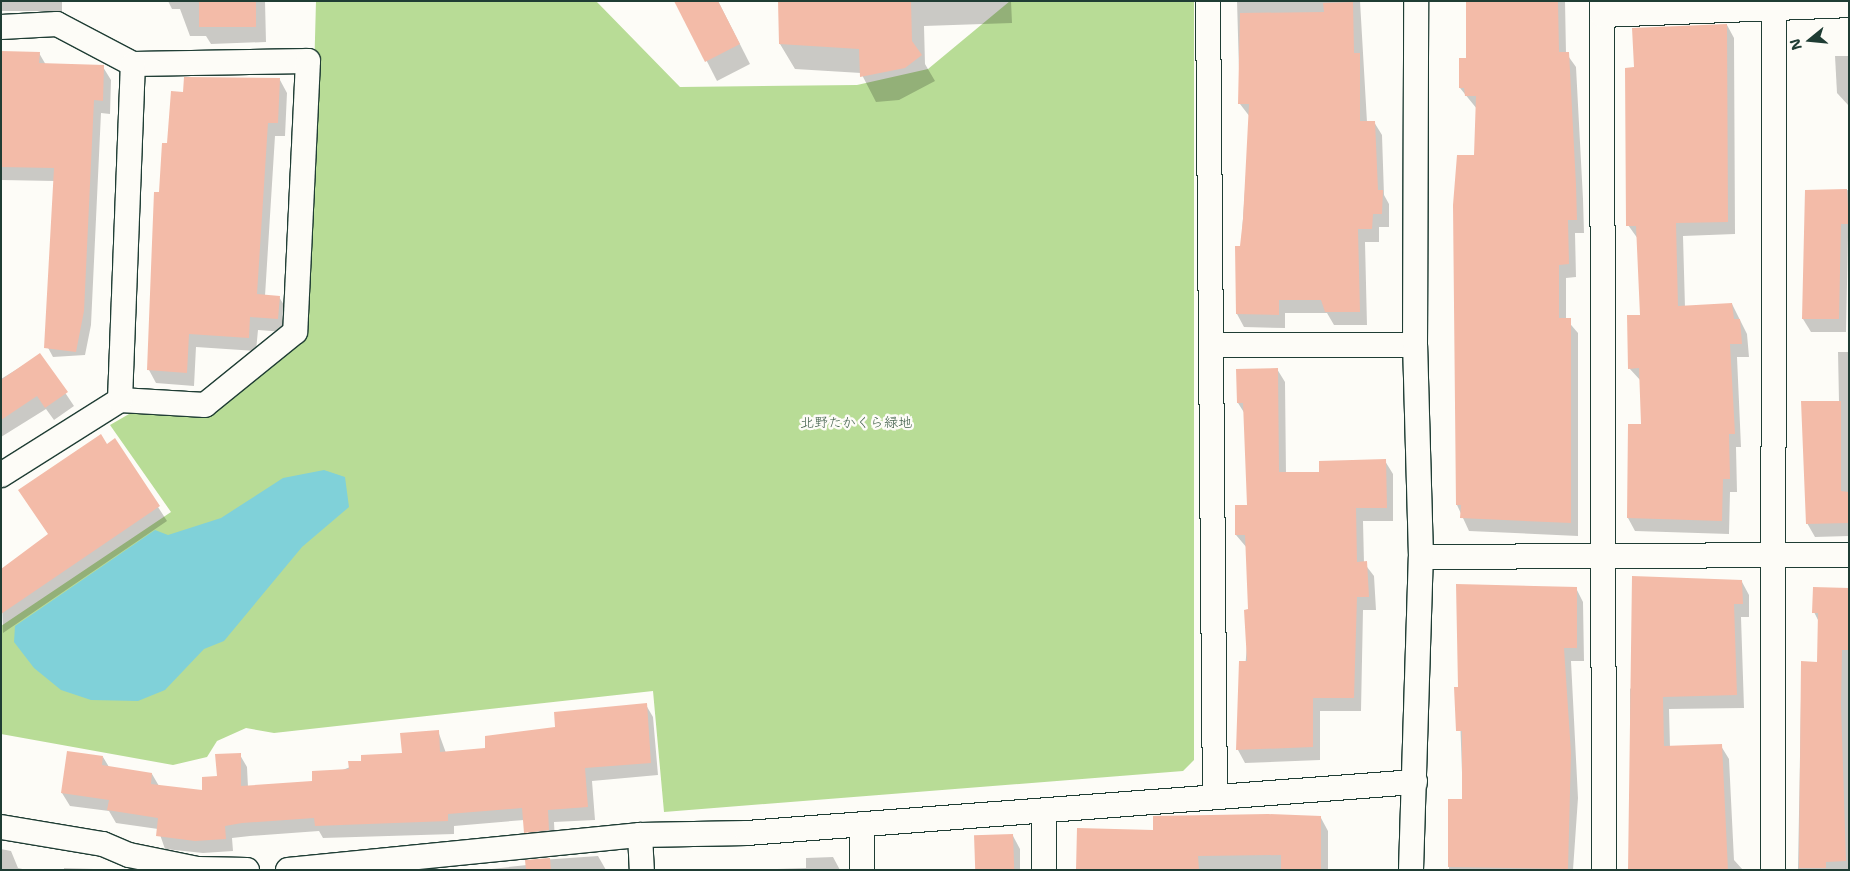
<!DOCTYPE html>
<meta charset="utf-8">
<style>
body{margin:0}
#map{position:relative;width:1850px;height:871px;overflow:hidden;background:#fdfcf7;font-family:"Shantell Sans","Klee One",sans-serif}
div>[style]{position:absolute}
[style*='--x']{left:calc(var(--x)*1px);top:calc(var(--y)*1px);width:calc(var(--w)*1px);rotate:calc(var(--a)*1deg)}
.green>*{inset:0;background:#b8dc96}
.water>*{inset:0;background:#80d1d9}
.shadow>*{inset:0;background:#0003;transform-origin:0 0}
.building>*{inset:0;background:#f3bba8;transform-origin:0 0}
.roads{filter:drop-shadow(1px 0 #1f3d34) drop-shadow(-1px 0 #1f3d34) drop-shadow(0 1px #1f3d34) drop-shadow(0 -1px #1f3d34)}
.street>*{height:24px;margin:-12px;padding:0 12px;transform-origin:12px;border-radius:12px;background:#fdfcf7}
span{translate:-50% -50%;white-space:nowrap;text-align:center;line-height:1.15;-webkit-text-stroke:5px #fdfcf7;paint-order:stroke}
.park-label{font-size:14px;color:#3e5d48}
.frame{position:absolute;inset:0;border:2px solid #1f3d34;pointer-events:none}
.north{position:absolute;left:1785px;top:15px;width:50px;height:50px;-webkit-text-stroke:4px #fdfcf7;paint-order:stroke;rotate:253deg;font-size:14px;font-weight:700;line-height:20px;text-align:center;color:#1f3d34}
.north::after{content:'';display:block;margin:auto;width:18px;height:22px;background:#1f3d34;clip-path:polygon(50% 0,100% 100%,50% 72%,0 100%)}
</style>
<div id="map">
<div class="green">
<div style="clip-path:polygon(316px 1px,596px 1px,680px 87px,857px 85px,928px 69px,1010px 1px,1194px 1px,1194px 760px,1183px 771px,664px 812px,653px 691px,274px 733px,246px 728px,217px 741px,207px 757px,173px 765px,1px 734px,1px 626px,171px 512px,110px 425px,136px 410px,210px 416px,307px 336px)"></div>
</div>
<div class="water">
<div style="clip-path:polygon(324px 470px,345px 477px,349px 507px,302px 547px,224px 641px,204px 649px,165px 690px,138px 701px,91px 700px,61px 690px,34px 668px,14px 642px,15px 626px,155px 530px,168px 535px,221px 518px,283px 478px)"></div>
</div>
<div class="shadow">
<div style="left:2px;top:1px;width:60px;height:10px"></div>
<div style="clip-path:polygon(168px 1px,265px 1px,266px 42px,211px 44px,206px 36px,190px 36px,180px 9px,172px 9px)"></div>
<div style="clip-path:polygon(676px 1px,718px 1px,750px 64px,717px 81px)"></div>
<div style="clip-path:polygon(779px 1px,1011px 1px,1012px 23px,924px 26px,925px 64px,935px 81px,899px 100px,876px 102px,861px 73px,795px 69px,780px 44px)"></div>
<div style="clip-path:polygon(1237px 1px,1360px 1px,1367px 122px,1374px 122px,1382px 135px,1384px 195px,1389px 204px,1389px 227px,1379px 227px,1379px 242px,1365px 242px,1367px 325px,1334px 325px,1327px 313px,1285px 313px,1285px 328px,1244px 327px,1237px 314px,1237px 247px,1241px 247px,1250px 117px,1240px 104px)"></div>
<div style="clip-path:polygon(1467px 1px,1565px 1px,1566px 53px,1576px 67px,1583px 199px,1584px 233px,1575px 233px,1576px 277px,1566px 278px,1566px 319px,1578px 333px,1578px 536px,1469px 531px,1457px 505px,1455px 205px,1476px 156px,1477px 109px,1460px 88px,1467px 59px)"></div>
<div style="clip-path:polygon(1727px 25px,1734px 38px,1735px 234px,1683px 236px,1685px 307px,1732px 304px,1747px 334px,1749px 357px,1737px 357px,1741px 447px,1736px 447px,1737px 492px,1730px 492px,1729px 534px,1635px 531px,1628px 518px,1642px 425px,1641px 381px,1629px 368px,1642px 316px,1638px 239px,1628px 225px,1635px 69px)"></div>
<div style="clip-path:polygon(1px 52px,39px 53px,46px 65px,103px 67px,111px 80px,110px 114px,101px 113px,91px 325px,85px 355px,53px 357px,46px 344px,55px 181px,1px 180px)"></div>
<div style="clip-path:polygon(1835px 56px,1849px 56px,1849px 106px,1837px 93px)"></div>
<div style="clip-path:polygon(280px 80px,287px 93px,285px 136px,275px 136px,265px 296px,279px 297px,287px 310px,285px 332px,258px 330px,256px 351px,196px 347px,194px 386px,156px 383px,149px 370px,160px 193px,184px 93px)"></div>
<div style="clip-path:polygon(1849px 190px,1846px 332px,1811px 332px,1803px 319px,1806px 192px)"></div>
<div style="clip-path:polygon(1838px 352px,1849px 352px,1849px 536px,1815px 537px,1807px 523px,1839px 402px)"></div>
<div style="clip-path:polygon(40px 355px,74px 406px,54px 420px,46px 409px,1px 437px,1px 379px)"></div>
<div style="clip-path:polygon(1277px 369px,1285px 382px,1286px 474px,1320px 474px,1385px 461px,1393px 474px,1393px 521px,1363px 521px,1364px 563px,1374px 576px,1376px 610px,1363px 610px,1361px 711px,1320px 711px,1320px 760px,1245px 763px,1238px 750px,1250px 611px,1247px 548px,1236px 535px,1248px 507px,1245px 414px,1238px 403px)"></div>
<div style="clip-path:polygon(115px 440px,167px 521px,3px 633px,1px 570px,49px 535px)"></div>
<div style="clip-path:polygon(1742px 582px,1749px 595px,1749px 617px,1741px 617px,1744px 708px,1669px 709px,1670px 747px,1721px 746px,1729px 759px,1734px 860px,1743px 870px,1630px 870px,1630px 689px)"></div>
<div style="clip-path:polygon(1576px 588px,1583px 602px,1584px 661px,1571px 661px,1578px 798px,1573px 870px,1449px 870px,1450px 800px,1463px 801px,1459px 688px)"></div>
<div style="clip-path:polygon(1849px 589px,1849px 870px,1798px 870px,1801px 698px,1818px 663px,1819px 622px,1814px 612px)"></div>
<div style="clip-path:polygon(646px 705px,653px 717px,658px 775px,592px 781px,595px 820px,554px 822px,555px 843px,532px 845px,524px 820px,454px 826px,454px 834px,323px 838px,319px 831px,250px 836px,232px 838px,233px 851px,203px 853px,165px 849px,158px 829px,116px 823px,109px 811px,70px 806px,62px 793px,103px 757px,109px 767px,152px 774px,159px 786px,204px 791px,240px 755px,247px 767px,248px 787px,314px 782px,362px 762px,403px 754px,438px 731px,446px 753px,487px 749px)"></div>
<div style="clip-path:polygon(1321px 818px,1328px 831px,1328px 870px,1078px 870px,1155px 831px)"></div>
<div style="clip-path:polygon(1013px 836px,1020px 849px,1020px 870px,975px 870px)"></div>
<div style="clip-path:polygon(1px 849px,11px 851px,18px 868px,27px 870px,1px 870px)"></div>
<div style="clip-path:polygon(598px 856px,606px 870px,482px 870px,527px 865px,527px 861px)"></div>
<div style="clip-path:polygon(833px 857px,840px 870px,743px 870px,806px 868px,806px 858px)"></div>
<div style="clip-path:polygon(64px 868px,94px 869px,95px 870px,64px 870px)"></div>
</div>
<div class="building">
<div style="left:199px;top:1px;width:57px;height:26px"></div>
<div style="clip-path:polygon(674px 1px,718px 1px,740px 44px,705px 62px)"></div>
<div style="clip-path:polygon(778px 1px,911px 1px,912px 41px,922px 55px,905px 68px,860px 77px,859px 49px,779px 44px)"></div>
<div style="clip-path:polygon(1466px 1px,1558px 1px,1559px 52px,1569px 52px,1576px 185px,1577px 220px,1568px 220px,1569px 264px,1559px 265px,1559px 318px,1571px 318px,1571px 523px,1460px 518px,1461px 505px,1456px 505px,1453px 205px,1457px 155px,1474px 155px,1476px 96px,1465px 96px,1464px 88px,1459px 88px,1459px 58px,1466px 58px)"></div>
<div style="clip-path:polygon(1353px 2px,1354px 53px,1360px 53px,1360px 121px,1375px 121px,1378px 190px,1383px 190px,1382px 214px,1373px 214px,1372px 229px,1358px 229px,1360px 312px,1325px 312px,1321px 300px,1279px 300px,1279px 315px,1236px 314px,1235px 246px,1240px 246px,1243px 219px,1249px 104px,1238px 104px,1240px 13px,1324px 12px,1323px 3px)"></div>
<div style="clip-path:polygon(1727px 24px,1728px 222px,1676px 223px,1678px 306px,1732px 303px,1734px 319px,1740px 319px,1742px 344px,1730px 344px,1735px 434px,1729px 434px,1730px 479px,1723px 479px,1722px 521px,1627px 518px,1628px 424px,1641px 424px,1639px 368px,1628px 369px,1627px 315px,1640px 315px,1636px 226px,1626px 226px,1625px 68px,1634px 67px,1632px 28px)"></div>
<div style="clip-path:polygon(1px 51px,40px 52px,39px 63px,104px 65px,103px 101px,94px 100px,84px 311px,76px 352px,44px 348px,54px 168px,1px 167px)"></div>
<div style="clip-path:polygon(184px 77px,280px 78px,278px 123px,268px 123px,257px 294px,280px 296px,278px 319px,250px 317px,249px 338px,189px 334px,187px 373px,147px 370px,154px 192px,159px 192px,162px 143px,167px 143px,171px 91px,183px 92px)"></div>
<div style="clip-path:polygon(1847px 189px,1849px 224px,1841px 224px,1839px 319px,1802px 319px,1805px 190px)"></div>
<div style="clip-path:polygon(40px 353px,68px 392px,45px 408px,37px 396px,1px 420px,1px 380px)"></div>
<div style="clip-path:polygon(1278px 368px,1279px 472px,1319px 472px,1319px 461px,1386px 459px,1387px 508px,1356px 508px,1357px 562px,1367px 561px,1369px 597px,1357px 597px,1354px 698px,1313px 698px,1313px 747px,1236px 750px,1239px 661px,1247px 661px,1244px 610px,1248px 609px,1245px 535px,1235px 535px,1235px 505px,1247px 505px,1243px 403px,1237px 403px,1236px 369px)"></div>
<div style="clip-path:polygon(1801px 401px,1841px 401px,1841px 491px,1849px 492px,1849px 523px,1806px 524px)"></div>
<div style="clip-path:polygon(101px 434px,107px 444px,115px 438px,160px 506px,1px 614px,1px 569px,48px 534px,18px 490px)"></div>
<div style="clip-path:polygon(1632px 576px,1742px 580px,1743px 604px,1734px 604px,1737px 695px,1663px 697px,1664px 746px,1722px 744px,1728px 870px,1628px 870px)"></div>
<div style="clip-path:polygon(1456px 584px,1577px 587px,1577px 648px,1564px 648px,1571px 753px,1568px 869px,1448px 867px,1448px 799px,1462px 799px,1462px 731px,1456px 731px,1454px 687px,1458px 687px)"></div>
<div style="clip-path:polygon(1813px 587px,1849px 588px,1849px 650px,1842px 650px,1841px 704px,1846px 861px,1826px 862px,1826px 868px,1799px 868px,1801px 661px,1817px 662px,1818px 613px,1812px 613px)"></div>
<div style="clip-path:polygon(647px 703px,651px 763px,585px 768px,588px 807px,548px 810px,549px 830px,524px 833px,522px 808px,448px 814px,448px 821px,315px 826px,314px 818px,242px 823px,225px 826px,226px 839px,195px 841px,156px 836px,158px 818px,107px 810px,109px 800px,61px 793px,67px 751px,103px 756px,102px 765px,152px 773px,151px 784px,202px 790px,202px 777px,217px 776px,215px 754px,241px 753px,241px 786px,312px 781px,312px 771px,349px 769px,348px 761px,361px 761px,361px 755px,402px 753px,400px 733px,439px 730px,440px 752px,485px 748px,485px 736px,555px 727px,554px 712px)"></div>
<div style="clip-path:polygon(1268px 814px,1321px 816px,1321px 870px,1281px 870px,1281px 855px,1198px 856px,1199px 870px,1076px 870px,1077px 828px,1153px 830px,1153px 816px)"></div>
<div style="left:1013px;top:834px;width:36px;height:39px;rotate:88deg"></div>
<div style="clip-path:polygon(550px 858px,551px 870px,526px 870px,525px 860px)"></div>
</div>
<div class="roads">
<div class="street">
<div style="--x:1208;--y:1;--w:796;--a:89.5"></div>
<div style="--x:1602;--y:1;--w:869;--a:89.87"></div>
<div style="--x:1602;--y:15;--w:247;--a:-2.3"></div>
<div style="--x:1;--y:27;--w:56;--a:-3.1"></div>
<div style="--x:57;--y:24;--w:86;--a:27.8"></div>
<div style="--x:133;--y:64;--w:175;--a:-1"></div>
<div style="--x:308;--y:61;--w:271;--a:92.7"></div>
<div style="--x:295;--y:332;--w:116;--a:141"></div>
<div style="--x:205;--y:405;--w:85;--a:-176.6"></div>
<div style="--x:120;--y:400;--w:141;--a:147.8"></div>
<div style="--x:1211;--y:345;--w:204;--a:0"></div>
<div style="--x:120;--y:400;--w:336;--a:-87.8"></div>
<div style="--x:1421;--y:557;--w:428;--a:-0.3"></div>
<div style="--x:1;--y:827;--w:103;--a:9.5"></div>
<div style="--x:103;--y:844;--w:28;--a:23"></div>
<div style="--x:129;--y:855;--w:70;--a:11.5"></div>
<div style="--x:198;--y:869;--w:49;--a:1.2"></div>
<div style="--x:640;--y:835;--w:35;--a:87"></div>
<div style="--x:288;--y:870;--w:354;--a:-5.7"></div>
<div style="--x:640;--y:835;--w:107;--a:-1.1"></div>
<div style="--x:747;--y:833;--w:670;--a:-4.37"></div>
<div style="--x:862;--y:870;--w:46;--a:-90"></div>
<div style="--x:1044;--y:870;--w:59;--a:-90"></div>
<div style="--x:1411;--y:870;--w:313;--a:-88.2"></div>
<div style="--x:1421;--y:557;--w:212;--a:-91.6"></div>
<div style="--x:1415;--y:345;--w:344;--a:-89.8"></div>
<div style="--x:1773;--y:870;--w:869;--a:-89.93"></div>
</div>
</div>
<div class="park-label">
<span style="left:856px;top:422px">北野たかくら緑地</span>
</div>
<div class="frame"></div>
<div class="north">N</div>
</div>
